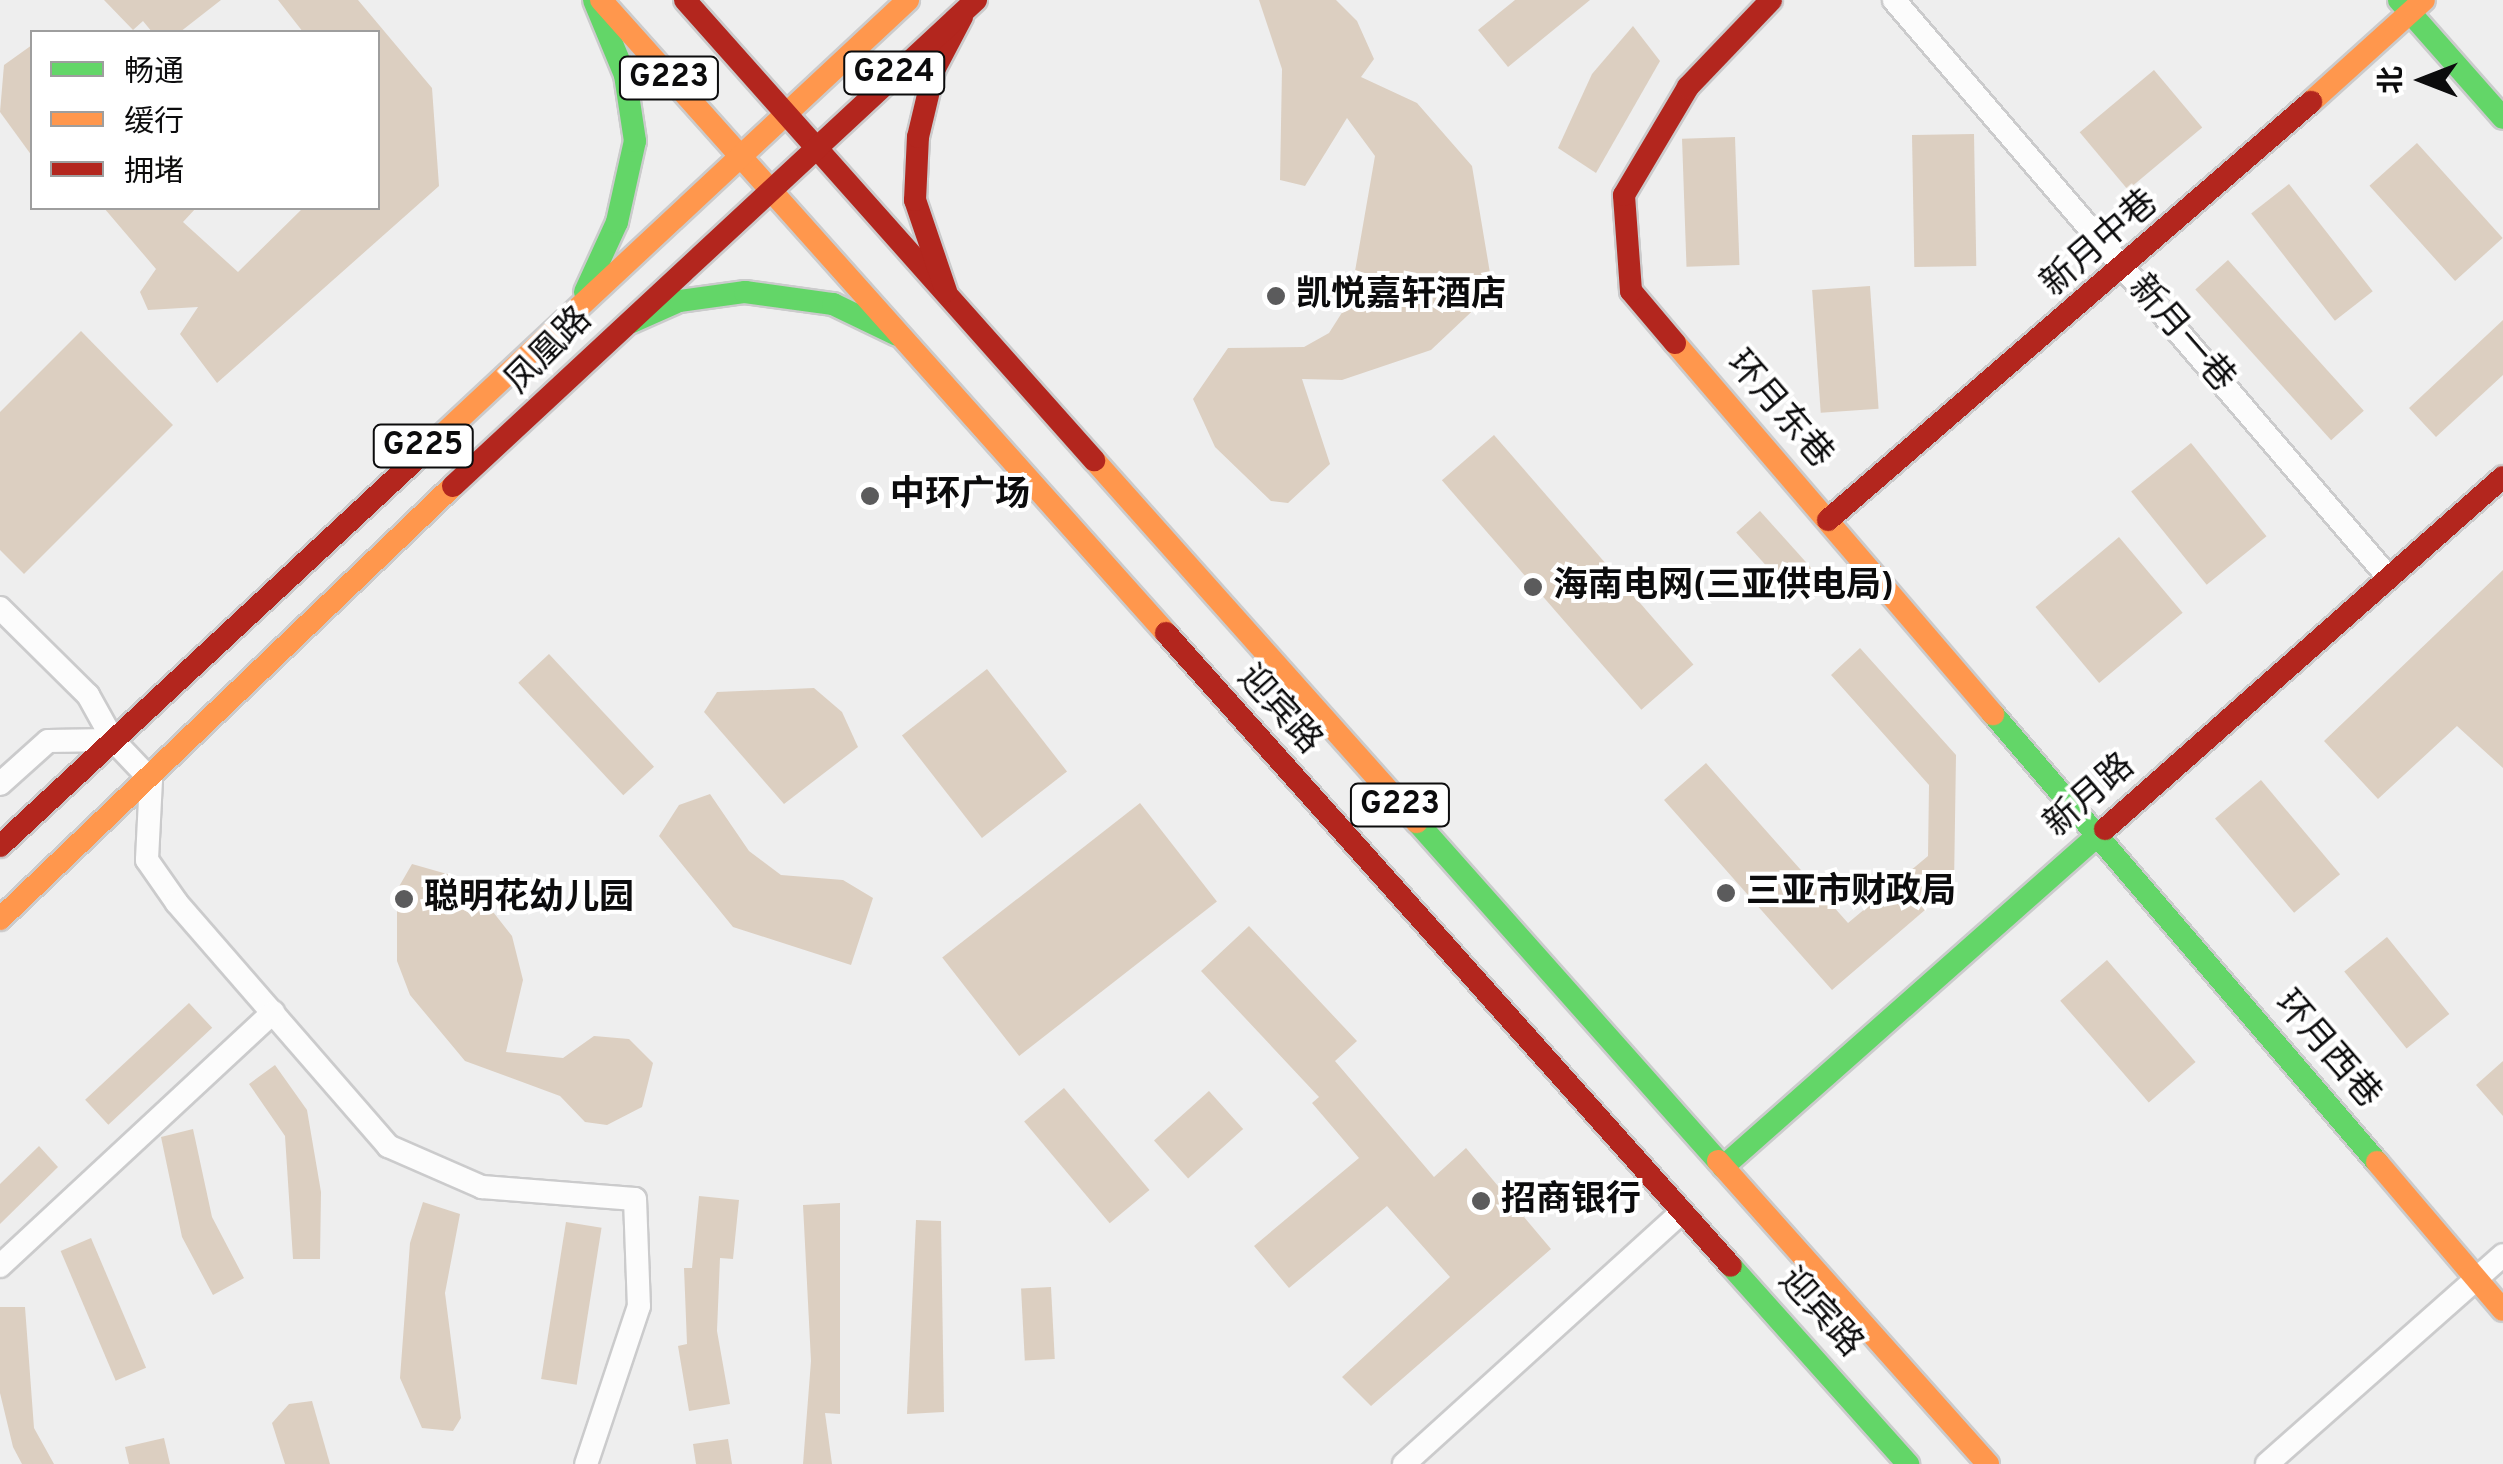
<!DOCTYPE html>
<meta charset="utf-8">
<style>
body{margin:0}
#map{position:relative;width:2503px;height:1464px;overflow:hidden;background:#eee;font-family:Overpass,"Noto Sans SC",sans-serif}
div>[style]{position:absolute}
[style*='--x']{left:calc(var(--x)*1px);top:calc(var(--y)*1px);width:calc(var(--w)*1px);rotate:calc(var(--a)*1deg)}
.building>*{inset:0;background:#dccfc1;transform-origin:0 0}
.roads{filter:drop-shadow(2px 0 #cbcbcc) drop-shadow(-2px 0 #cbcbcc) drop-shadow(0 2px #cbcbcc) drop-shadow(0 -2px #cbcbcc)}
.street>*{height:22px;margin:-11px;padding:0 11px;transform-origin:11px;border-radius:11px;background:#fcfcfc}
.fast>*{height:22px;margin:-11px;padding:0 11px;transform-origin:11px;border-radius:11px;background:#63d668}
.slow>*{height:22px;margin:-11px;padding:0 11px;transform-origin:11px;border-radius:11px;background:#ff974d}
.jam>*{height:22px;margin:-11px;padding:0 11px;transform-origin:11px;border-radius:11px;background:#b3261e}
.dots>*{width:28px;height:28px;translate:-50% -50%;box-sizing:border-box;border:5px solid #fff;border-radius:50%}
span{translate:-50% -50%;white-space:nowrap;text-align:center;line-height:1.15;-webkit-text-stroke:8px #fff;paint-order:stroke}
.shield-label span{padding:2px 8px;background:#fff;border:2px solid;border-radius:8px;-webkit-text-stroke-width:0}
.shield-label{font-size:32px;color:#0c0c0d;font-weight:700}
.street-label{font-size:35px;color:#0c0c0d}
.poi-label{font-size:35px;color:#0c0c0d;font-weight:700}
.left{translate:0 -50%;text-align:left}
.legend{position:absolute;left:30px;top:30px;width:350px;height:180px;box-sizing:border-box;background:#fff;border:2px solid #9e9e9e;margin:0;padding:12px 18px;list-style:none;font-size:30px;color:#0c0c0d}
.legend li{display:flex;align-items:center;gap:20px;height:50px}
.legend b{width:50px;border:2px solid #9e9e9e}
.north{position:absolute;left:2373px;top:30px;width:100px;height:100px;-webkit-text-stroke:8px #fff;paint-order:stroke;rotate:270deg;font-size:28px;font-weight:700;line-height:40px;text-align:center;color:#0c0c0d}
.north::after{content:'';display:block;margin:auto;width:35px;height:45px;background:#0c0c0d;clip-path:polygon(50% 0,100% 100%,50% 72%,0 100%)}
</style>
<div id="map">
<div class="building">
<div style="clip-path:polygon(104px 0,221px 0,180px 32px,152px 32px,143px 21px,133px 30px)"></div>
<div style="clip-path:polygon(278px 0,358px 0,432px 88px,439px 186px,217px 383px,180px 334px,198px 307px,148px 310px,140px 292px,156px 269px,104px 208px,196px 208px,183px 222px,238px 272px,303px 208px,378px 208px,378px 32px,303px 32px)"></div>
<div style="clip-path:polygon(1259px 0,1336px 0,1357px 21px,1374px 59px,1361px 77px,1417px 103px,1472px 166px,1490px 273px,1484px 300px,1431px 350px,1342px 380px,1302px 379px,1330px 464px,1288px 503px,1271px 501px,1215px 447px,1193px 399px,1228px 348px,1304px 347px,1329px 333px,1350px 300px,1375px 156px,1347px 118px,1305px 186px,1280px 180px,1282px 69px)"></div>
<div style="clip-path:polygon(1515px 0,1590px 0,1508px 67px,1478px 30px)"></div>
<div style="clip-path:polygon(1633px 26px,1660px 61px,1596px 173px,1558px 148px,1592px 74px)"></div>
<div style="clip-path:polygon(32px 45px,32px 156px,0 112px,4px 65px)"></div>
<div style="left:2154px;top:70px;width:75px;height:97px;rotate:50deg"></div>
<div style="left:1974px;top:134px;width:132px;height:62px;rotate:89deg"></div>
<div style="left:1735px;top:137px;width:128px;height:53px;rotate:88deg"></div>
<div style="left:2417px;top:143px;width:128px;height:64px;rotate:48deg"></div>
<div style="left:2289px;top:184px;width:136px;height:48px;rotate:52deg"></div>
<div style="left:2228px;top:260px;width:203px;height:44px;rotate:48deg"></div>
<div style="left:1870px;top:286px;width:123px;height:58px;rotate:86deg"></div>
<div style="clip-path:polygon(2503px 320px,2503px 375px,2436px 437px,2409px 408px)"></div>
<div style="clip-path:polygon(81px 331px,173px 425px,24px 574px,0 550px,0 412px)"></div>
<div style="left:1494px;top:435px;width:304px;height:69px;rotate:49deg"></div>
<div style="left:2191px;top:443px;width:120px;height:77px;rotate:51deg"></div>
<div style="left:1760px;top:511px;width:86px;height:32px;rotate:48deg"></div>
<div style="left:2119px;top:537px;width:99px;height:109px;rotate:50deg"></div>
<div style="clip-path:polygon(2503px 570px,2503px 768px,2457px 726px,2378px 799px,2324px 741px)"></div>
<div style="clip-path:polygon(1860px 648px,1956px 755px,1954px 885px,1832px 990px,1664px 800px,1706px 763px,1848px 923px,1928px 856px,1929px 785px,1831px 675px)"></div>
<div style="left:549px;top:654px;width:154px;height:42px;rotate:47deg"></div>
<div style="left:987px;top:669px;width:130px;height:108px;rotate:52deg"></div>
<div style="clip-path:polygon(814px 688px,842px 712px,858px 747px,784px 804px,704px 712px,717px 692px)"></div>
<div style="left:2261px;top:780px;width:123px;height:60px;rotate:50deg"></div>
<div style="clip-path:polygon(710px 794px,749px 851px,781px 875px,843px 880px,873px 898px,851px 965px,733px 927px,659px 836px,679px 805px)"></div>
<div style="left:1140px;top:803px;width:125px;height:251px;rotate:52deg"></div>
<div style="clip-path:polygon(412px 864px,468px 880px,512px 936px,523px 980px,506px 1052px,563px 1058px,594px 1036px,629px 1039px,653px 1063px,642px 1107px,607px 1125px,585px 1122px,560px 1096px,465px 1061px,410px 995px,397px 961px,397px 890px)"></div>
<div style="clip-path:polygon(1249px 926px,1357px 1041px,1335px 1061px,1434px 1177px,1466px 1148px,1551px 1249px,1371px 1406px,1342px 1377px,1450px 1277px,1387px 1206px,1289px 1288px,1254px 1246px,1359px 1158px,1312px 1103px,1319px 1097px,1201px 971px)"></div>
<div style="left:2387px;top:937px;width:99px;height:55px;rotate:51deg"></div>
<div style="left:2107px;top:960px;width:135px;height:62px;rotate:49deg"></div>
<div style="left:189px;top:1003px;width:34px;height:142px;rotate:47deg"></div>
<div style="clip-path:polygon(2503px 1061px,2503px 1116px,2476px 1085px)"></div>
<div style="clip-path:polygon(275px 1065px,307px 1110px,321px 1192px,320px 1259px,293px 1259px,285px 1136px,249px 1084px)"></div>
<div style="left:1064px;top:1088px;width:133px;height:52px;rotate:50deg"></div>
<div style="left:1209px;top:1091px;width:51px;height:74px;rotate:48deg"></div>
<div style="clip-path:polygon(193px 1129px,212px 1217px,244px 1278px,213px 1295px,182px 1237px,161px 1137px)"></div>
<div style="clip-path:polygon(39px 1146px,58px 1167px,0 1224px,0 1184px)"></div>
<div style="clip-path:polygon(699px 1196px,739px 1200px,733px 1259px,720px 1258px,717px 1331px,730px 1404px,689px 1411px,678px 1346px,687px 1344px,684px 1268px,692px 1268px)"></div>
<div style="clip-path:polygon(423px 1202px,460px 1214px,445px 1293px,461px 1418px,453px 1431px,422px 1428px,400px 1378px,410px 1243px)"></div>
<div style="clip-path:polygon(840px 1203px,840px 1414px,825px 1413px,832px 1464px,803px 1464px,811px 1361px,803px 1205px)"></div>
<div style="clip-path:polygon(916px 1220px,941px 1221px,944px 1412px,907px 1414px)"></div>
<div style="left:566px;top:1222px;width:36px;height:159px;rotate:9deg"></div>
<div style="left:91px;top:1238px;width:141px;height:33px;rotate:67deg"></div>
<div style="left:1051px;top:1287px;width:72px;height:30px;rotate:87deg"></div>
<div style="clip-path:polygon(0 1307px,25px 1307px,34px 1428px,54px 1464px,22px 1464px,13px 1447px,0 1393px)"></div>
<div style="clip-path:polygon(312px 1401px,330px 1464px,285px 1464px,272px 1423px,289px 1404px)"></div>
<div style="clip-path:polygon(164px 1438px,170px 1464px,129px 1464px,125px 1447px)"></div>
<div style="clip-path:polygon(728px 1439px,732px 1464px,696px 1464px,693px 1444px)"></div>
</div>
<div class="roads">
<div class="street">
<div style="--x:1894;--y:0;--w:761;--a:49.42"></div>
<div style="--x:0;--y:608;--w:124;--a:44.7"></div>
<div style="--x:88;--y:695;--w:51;--a:60.9"></div>
<div style="--x:113;--y:740;--w:55;--a:46.5"></div>
<div style="--x:151;--y:780;--w:80;--a:92.9"></div>
<div style="--x:147;--y:860;--w:52;--a:55.1"></div>
<div style="--x:177;--y:903;--w:322;--a:49"></div>
<div style="--x:388;--y:1146;--w:103;--a:23.6"></div>
<div style="--x:482;--y:1187;--w:153;--a:4.5"></div>
<div style="--x:635;--y:1199;--w:107;--a:87.9"></div>
<div style="--x:639;--y:1306;--w:167;--a:108.5"></div>
<div style="--x:0;--y:784;--w:64;--a:-41.9"></div>
<div style="--x:48;--y:741;--w:65;--a:-0.9"></div>
<div style="--x:0;--y:1266;--w:373;--a:-42.9"></div>
<div style="--x:1404;--y:1464;--w:375;--a:-42.2"></div>
<div style="--x:2267;--y:1464;--w:315;--a:-41.5"></div>
</div>
<div class="fast">
<div style="--x:2399;--y:0;--w:157;--a:48.6"></div>
<div style="--x:585;--y:292;--w:77;--a:-65.4"></div>
<div style="--x:617;--y:222;--w:83;--a:-77.5"></div>
<div style="--x:635;--y:141;--w:67;--a:-98.6"></div>
<div style="--x:625;--y:75;--w:81;--a:-112.5"></div>
<div style="--x:632;--y:322;--w:51;--a:-24.1"></div>
<div style="--x:679;--y:301;--w:67;--a:-7.8"></div>
<div style="--x:745;--y:292;--w:89;--a:7.8"></div>
<div style="--x:833;--y:304;--w:71;--a:25.8"></div>
<div style="--x:1993;--y:714;--w:590;--a:49.4"></div>
<div style="--x:1417;--y:822;--w:453;--a:48.4"></div>
<div style="--x:1723;--y:1167;--w:510;--a:-41.5"></div>
<div style="--x:1731;--y:1266;--w:266;--a:48.2"></div>
</div>
<div class="slow">
<div style="--x:601;--y:0;--w:848;--a:48.25"></div>
<div style="--x:2311;--y:102;--w:152;--a:-42.1"></div>
<div style="--x:1675;--y:343;--w:489;--a:49.4"></div>
<div style="--x:441;--y:436;--w:639;--a:-43.03"></div>
<div style="--x:1094;--y:460;--w:485;--a:48.3"></div>
<div style="--x:0;--y:919;--w:627;--a:-43.71"></div>
<div style="--x:1718;--y:1161;--w:406;--a:48.3"></div>
<div style="--x:2377;--y:1162;--w:194;--a:49.6"></div>
</div>
<div class="jam">
<div style="--x:685;--y:0;--w:616;--a:48.36"></div>
<div style="--x:946;--y:291;--w:96;--a:-108.8"></div>
<div style="--x:915;--y:200;--w:63;--a:-87.3"></div>
<div style="--x:918;--y:137;--w:69;--a:-76.6"></div>
<div style="--x:934;--y:70;--w:60;--a:-62.2"></div>
<div style="--x:1675;--y:343;--w:68;--a:-130.2"></div>
<div style="--x:1631;--y:291;--w:96;--a:-94.2"></div>
<div style="--x:1624;--y:195;--w:126;--a:-59.3"></div>
<div style="--x:1688;--y:87;--w:120;--a:-46.3"></div>
<div style="--x:453;--y:486;--w:714;--a:-42.9"></div>
<div style="--x:1828;--y:520;--w:639;--a:-40.87"></div>
<div style="--x:1166;--y:633;--w:848;--a:48.25"></div>
<div style="--x:2105;--y:829;--w:531;--a:-41.49"></div>
<div style="--x:0;--y:846;--w:602;--a:-42.91"></div>
</div>
</div>
<div class="dots">
<div style="left:1276px;top:296px;background:#5b5b5c"></div>
<div style="left:870px;top:496px;background:#5b5b5c"></div>
<div style="left:1533px;top:587px;background:#5b5b5c"></div>
<div style="left:1726px;top:893px;background:#5b5b5c"></div>
<div style="left:404px;top:899px;background:#5b5b5c"></div>
<div style="left:1481px;top:1201px;background:#5b5b5c"></div>
</div>
<div class="shield-label">
<span style="left:894px;top:73px">G224</span>
<span style="left:669px;top:78px">G223</span>
<span style="left:423px;top:446px">G225</span>
<span style="left:1400px;top:805px">G223</span>
</div>
<div class="street-label">
<span style="left:2100px;top:244px;rotate:-41deg">新月中巷</span>
<span style="left:2181px;top:334px;rotate:49deg">新月一巷</span>
<span style="left:549px;top:351px;rotate:-45deg">凤凰路</span>
<span style="left:1779px;top:410px;rotate:49deg">环月东巷</span>
<span style="left:1279px;top:710px;rotate:48deg">迎宾路</span>
<span style="left:2090px;top:796px;rotate:-41deg">新月路</span>
<span style="left:2327px;top:1050px;rotate:49deg">环月西巷</span>
<span style="left:1820px;top:1313px;rotate:48deg">迎宾路</span>
</div>
<div class="poi-label">
<span class="left" style="left:1296px;top:296px">凯悦嘉轩酒店</span>
<span class="left" style="left:890px;top:496px">中环广场</span>
<span class="left" style="left:1553px;top:587px">海南电网(三亚供电局)</span>
<span class="left" style="left:1746px;top:893px">三亚市财政局</span>
<span class="left" style="left:424px;top:899px">聪明花幼儿园</span>
<span class="left" style="left:1501px;top:1201px">招商银行</span>
</div>
<ul class="legend">
<li><b style="height:12px;background:#63d668"></b>畅通</li>
<li><b style="height:12px;background:#ff974d"></b>缓行</li>
<li><b style="height:12px;background:#b3261e"></b>拥堵</li>
</ul>
<div class="north">北</div>
</div>
